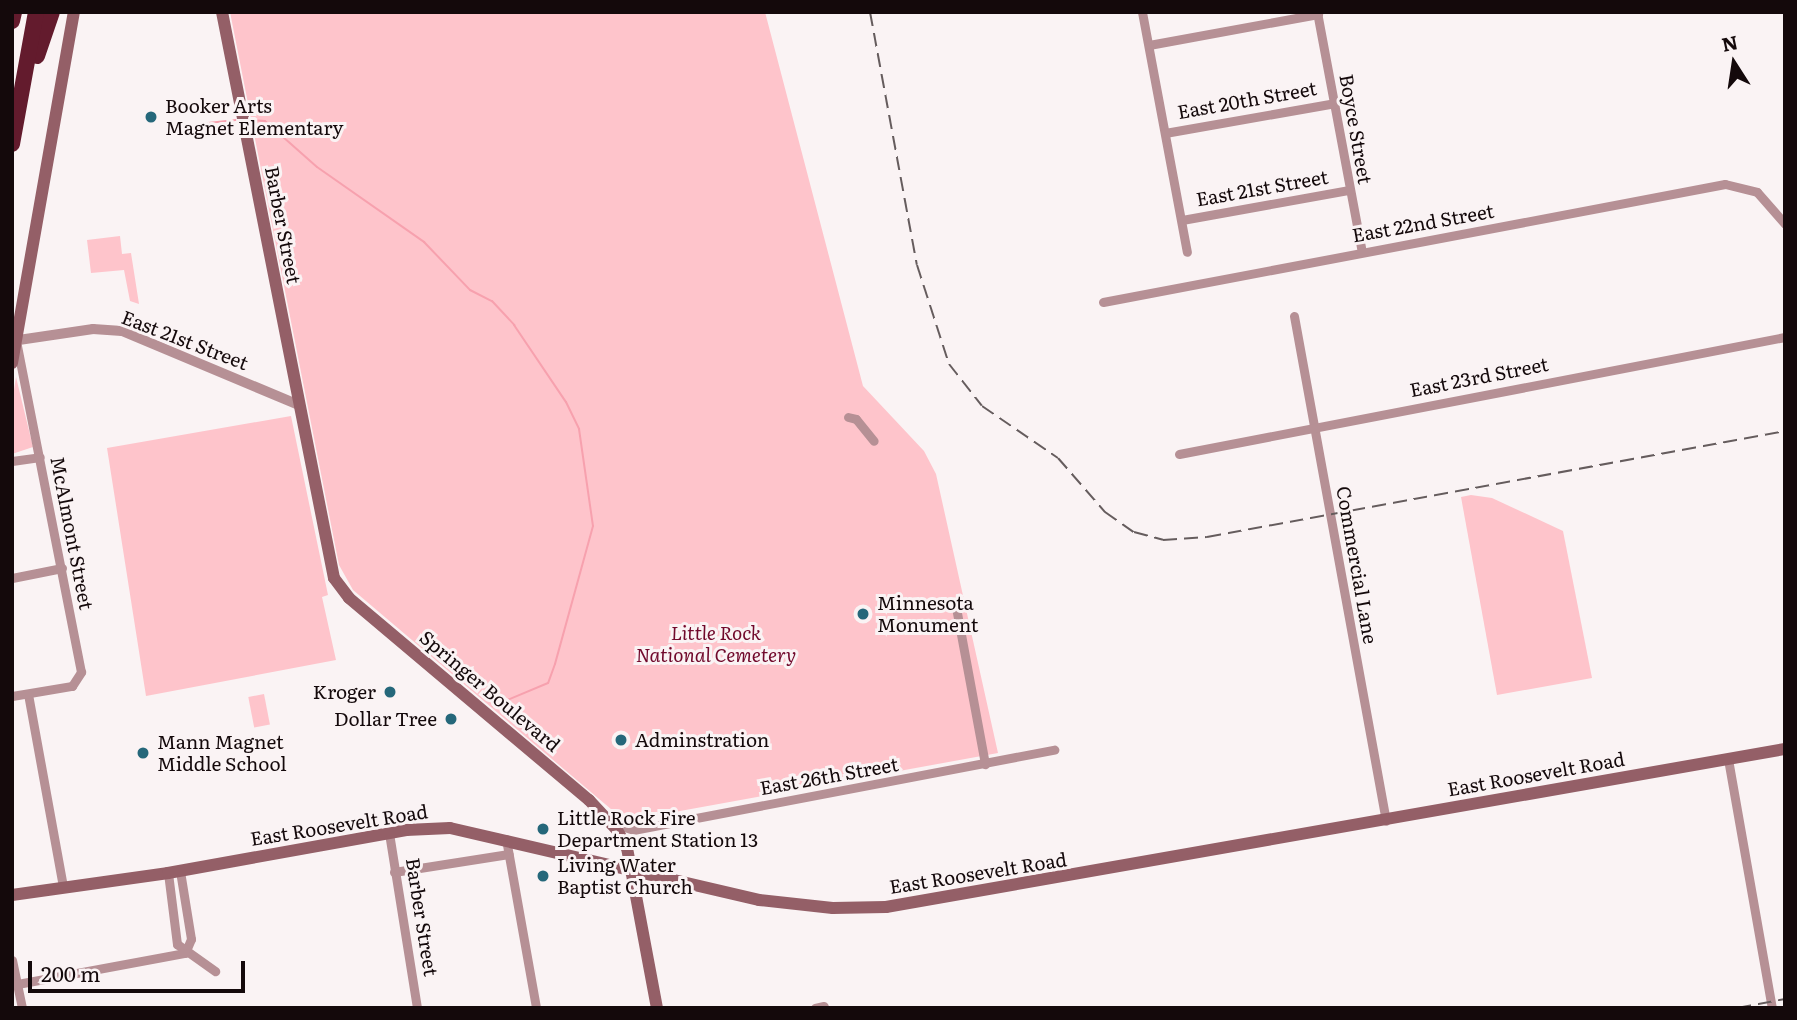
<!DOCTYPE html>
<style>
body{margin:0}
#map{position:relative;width:1797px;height:1020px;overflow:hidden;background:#faf3f4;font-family:Literata,serif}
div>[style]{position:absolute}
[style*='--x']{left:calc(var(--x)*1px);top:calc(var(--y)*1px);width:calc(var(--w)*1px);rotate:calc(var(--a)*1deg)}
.green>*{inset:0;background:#fec4cb;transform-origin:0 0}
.stream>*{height:2px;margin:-1px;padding:0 1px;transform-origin:1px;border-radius:1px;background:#f7a1ae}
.minor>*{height:9px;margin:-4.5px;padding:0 4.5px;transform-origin:4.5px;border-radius:4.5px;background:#b69095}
.tertiary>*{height:10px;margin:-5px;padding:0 5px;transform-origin:5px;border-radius:5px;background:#b69095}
.secondary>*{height:12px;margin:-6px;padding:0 6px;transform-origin:6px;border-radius:6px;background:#945f67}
.motorway>*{height:16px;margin:-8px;padding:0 8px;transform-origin:8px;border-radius:8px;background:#631b2d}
.rail>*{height:2px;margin-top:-1px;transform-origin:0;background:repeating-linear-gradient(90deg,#655c5d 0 14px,transparent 0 21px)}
.dots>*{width:19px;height:19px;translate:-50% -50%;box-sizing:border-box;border:4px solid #faf3f4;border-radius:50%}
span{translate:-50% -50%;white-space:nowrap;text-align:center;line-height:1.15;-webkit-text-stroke:6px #faf3f4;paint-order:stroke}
.street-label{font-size:19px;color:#14090b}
.poi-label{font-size:19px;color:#14090b}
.left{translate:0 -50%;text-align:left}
.right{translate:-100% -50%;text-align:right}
.park-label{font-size:19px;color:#70082b;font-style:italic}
.frame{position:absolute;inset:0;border:14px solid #14090b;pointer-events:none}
.north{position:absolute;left:1699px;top:28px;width:70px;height:70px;-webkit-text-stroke:5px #faf3f4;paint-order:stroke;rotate:348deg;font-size:19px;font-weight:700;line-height:28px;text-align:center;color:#14090b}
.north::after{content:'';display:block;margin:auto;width:24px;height:32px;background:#14090b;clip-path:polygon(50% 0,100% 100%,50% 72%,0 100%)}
.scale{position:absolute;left:28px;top:961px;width:217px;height:32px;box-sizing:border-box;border:4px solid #14090b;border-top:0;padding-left:9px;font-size:21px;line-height:24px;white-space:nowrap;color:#14090b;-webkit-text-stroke:5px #faf3f4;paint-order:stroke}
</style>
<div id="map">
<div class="green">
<div style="clip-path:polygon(230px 12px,765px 12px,863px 386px,924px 451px,936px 474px,998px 753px,625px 821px,353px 590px,339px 565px)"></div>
<div style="clip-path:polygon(120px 236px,122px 254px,131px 253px,139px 304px,130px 301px,124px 270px,91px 273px,87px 240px)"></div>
<div style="clip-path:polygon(16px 377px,33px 447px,12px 454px,12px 403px)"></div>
<div style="clip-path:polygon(291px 416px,328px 595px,322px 597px,336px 660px,146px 696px,107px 448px)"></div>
<div style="clip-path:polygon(1471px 495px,1492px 498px,1563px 531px,1592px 678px,1497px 695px,1461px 497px)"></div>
<div style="left:264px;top:694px;width:31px;height:16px;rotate:79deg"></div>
</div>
<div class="stream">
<div style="--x:251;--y:120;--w:14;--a:4"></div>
<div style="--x:265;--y:121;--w:69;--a:41.5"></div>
<div style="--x:317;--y:167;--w:131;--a:35"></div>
<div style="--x:424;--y:242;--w:66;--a:46.2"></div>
<div style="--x:470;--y:290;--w:25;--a:27"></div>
<div style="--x:492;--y:301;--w:33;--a:47"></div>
<div style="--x:514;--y:325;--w:93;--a:56"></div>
<div style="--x:566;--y:402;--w:30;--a:64"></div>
<div style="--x:579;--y:429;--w:98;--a:81.8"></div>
<div style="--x:593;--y:526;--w:143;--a:105.4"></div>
<div style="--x:555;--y:664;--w:20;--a:110"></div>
<div style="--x:548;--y:683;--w:60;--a:157.3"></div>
<div style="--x:208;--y:123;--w:30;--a:-6"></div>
</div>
<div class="minor">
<div style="--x:1142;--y:12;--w:244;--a:79.4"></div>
<div style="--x:1317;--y:12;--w:244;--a:79.4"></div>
<div style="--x:1149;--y:45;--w:172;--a:-10.4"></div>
<div style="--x:1165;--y:133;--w:173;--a:-10"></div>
<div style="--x:1182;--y:220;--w:170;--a:-10.2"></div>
<div style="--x:1103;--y:302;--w:633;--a:-10.74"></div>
<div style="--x:1725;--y:184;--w:33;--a:14"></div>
<div style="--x:1757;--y:192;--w:43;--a:48.8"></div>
<div style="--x:1294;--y:316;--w:513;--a:79.68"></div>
<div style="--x:848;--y:417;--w:8;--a:14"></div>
<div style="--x:856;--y:419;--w:28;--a:51"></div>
<div style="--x:1179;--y:454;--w:617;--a:-10.93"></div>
<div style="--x:12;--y:461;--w:28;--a:-8"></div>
<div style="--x:12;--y:578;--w:51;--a:-11.3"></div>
<div style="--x:955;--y:602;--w:165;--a:79.5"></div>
<div style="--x:28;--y:694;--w:196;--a:79.7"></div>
<div style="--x:12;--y:696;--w:61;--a:-9.5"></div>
<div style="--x:72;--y:686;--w:17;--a:-57"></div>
<div style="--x:81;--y:672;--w:333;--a:-101.1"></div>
<div style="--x:1728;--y:759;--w:253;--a:80"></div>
<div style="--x:612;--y:823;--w:22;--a:18"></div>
<div style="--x:633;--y:830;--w:429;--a:-10.8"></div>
<div style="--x:389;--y:833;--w:177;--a:80.9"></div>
<div style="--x:506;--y:839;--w:172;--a:79.9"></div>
<div style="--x:180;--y:871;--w:69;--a:80.8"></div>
<div style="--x:191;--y:939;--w:15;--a:113"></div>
<div style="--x:394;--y:872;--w:116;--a:-8.9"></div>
<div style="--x:168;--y:873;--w:72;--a:82.8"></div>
<div style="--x:177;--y:944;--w:47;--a:35.4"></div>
<div style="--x:12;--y:960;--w:49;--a:78.2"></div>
<div style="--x:12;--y:985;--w:176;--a:-10.5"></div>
<div style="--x:815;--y:1008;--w:9;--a:-13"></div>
</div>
<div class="tertiary">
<div style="--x:12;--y:341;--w:82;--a:-8.4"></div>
<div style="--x:93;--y:329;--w:29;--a:4"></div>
<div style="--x:122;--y:331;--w:192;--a:22.7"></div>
</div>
<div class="secondary">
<div style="--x:222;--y:12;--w:577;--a:78.81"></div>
<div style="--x:334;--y:578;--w:25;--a:53"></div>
<div style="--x:349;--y:598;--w:314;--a:40.1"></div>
<div style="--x:589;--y:800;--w:41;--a:47"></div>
<div style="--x:617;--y:830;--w:21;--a:61"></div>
<div style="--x:627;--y:848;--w:163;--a:79.4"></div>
<div style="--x:12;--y:363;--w:356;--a:-80"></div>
<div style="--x:12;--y:895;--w:158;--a:-8"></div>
<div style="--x:168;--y:873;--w:242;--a:-10.2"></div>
<div style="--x:406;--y:830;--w:44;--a:-2.6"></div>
<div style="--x:450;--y:828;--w:317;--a:13.1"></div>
<div style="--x:759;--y:900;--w:74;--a:6.2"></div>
<div style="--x:833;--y:908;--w:53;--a:-1.1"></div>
<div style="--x:886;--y:907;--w:913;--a:-9.97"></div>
</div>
<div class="motorway">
<div style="--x:12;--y:21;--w:9;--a:-77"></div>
<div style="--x:37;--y:56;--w:46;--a:-71.2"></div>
<div style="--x:12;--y:144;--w:134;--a:-79.7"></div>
</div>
<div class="rail">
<div style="--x:870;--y:12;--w:257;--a:79.5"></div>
<div style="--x:917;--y:265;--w:104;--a:72.1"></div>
<div style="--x:949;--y:364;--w:53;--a:51.8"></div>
<div style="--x:982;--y:406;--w:92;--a:34.4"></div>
<div style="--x:1058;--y:458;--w:72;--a:49"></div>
<div style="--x:1105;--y:512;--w:35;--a:35"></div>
<div style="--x:1134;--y:532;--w:30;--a:15"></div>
<div style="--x:1163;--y:540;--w:44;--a:-3.9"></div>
<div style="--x:1207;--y:537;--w:588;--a:-10.39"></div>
<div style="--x:1737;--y:1008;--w:49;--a:-10.6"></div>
</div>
<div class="dots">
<div style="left:151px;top:117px;background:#25677a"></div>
<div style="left:863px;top:614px;background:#25677a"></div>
<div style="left:390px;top:692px;background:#25677a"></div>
<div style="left:451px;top:719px;background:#25677a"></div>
<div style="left:621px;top:740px;background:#25677a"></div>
<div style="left:143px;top:753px;background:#25677a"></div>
<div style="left:543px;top:829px;background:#25677a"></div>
<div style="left:543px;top:876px;background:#25677a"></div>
</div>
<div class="street-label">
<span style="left:1247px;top:100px;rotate:-10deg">East 20th Street</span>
<span style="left:1356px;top:129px;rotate:80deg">Boyce Street</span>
<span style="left:1262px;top:188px;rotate:-10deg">East 21st Street</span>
<span style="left:1423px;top:223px;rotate:-10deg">East 22nd Street</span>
<span style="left:283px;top:225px;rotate:79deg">Barber Street</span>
<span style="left:185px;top:340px;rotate:21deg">East 21st Street</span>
<span style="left:1479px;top:377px;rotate:-11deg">East 23rd Street</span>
<span style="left:72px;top:533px;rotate:79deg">McAlmont Street</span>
<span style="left:1357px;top:565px;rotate:80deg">Commercial Lane</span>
<span style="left:490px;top:691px;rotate:40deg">Springer Boulevard</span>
<span style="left:1536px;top:774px;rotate:-10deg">East Roosevelt Road</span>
<span style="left:829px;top:776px;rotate:-10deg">East 26th Street</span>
<span style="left:339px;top:825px;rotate:-9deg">East Roosevelt Road</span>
<span style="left:978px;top:873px;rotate:-9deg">East Roosevelt Road</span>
<span style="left:422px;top:917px;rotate:81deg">Barber Street</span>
</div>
<div class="poi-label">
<span class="left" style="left:165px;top:117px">Booker Arts<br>Magnet Elementary</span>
<span class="left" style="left:877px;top:614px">Minnesota<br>Monument</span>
<span class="right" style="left:376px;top:692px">Kroger</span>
<span class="right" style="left:437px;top:719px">Dollar Tree</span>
<span class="left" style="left:635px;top:740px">Adminstration</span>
<span class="left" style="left:157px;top:753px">Mann Magnet<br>Middle School</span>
<span class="left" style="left:557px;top:829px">Little Rock Fire<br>Department Station 13</span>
<span class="left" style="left:557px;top:876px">Living Water<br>Baptist Church</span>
</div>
<div class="park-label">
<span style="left:716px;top:644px">Little Rock<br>National Cemetery</span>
</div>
<div class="frame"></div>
<div class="north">N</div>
<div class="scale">200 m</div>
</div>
